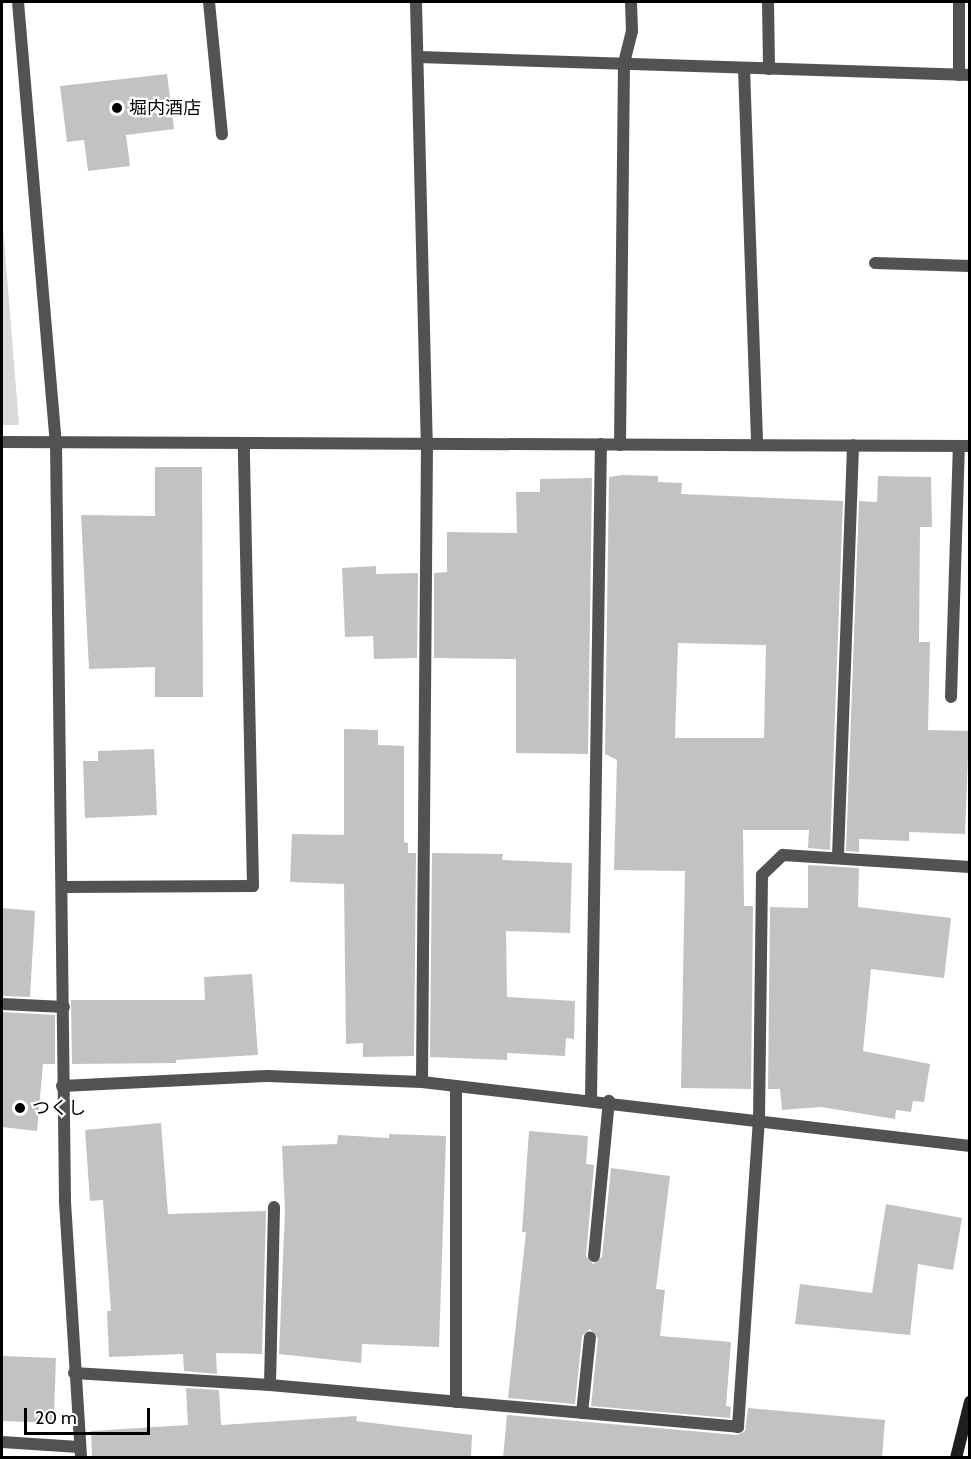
<!DOCTYPE html>
<meta charset="utf-8">
<style>
body{margin:0}
#map{position:relative;width:971px;height:1459px;overflow:hidden;background:#fff;font-family:Cabin,"Noto Sans JP",sans-serif}
div>[style]{position:absolute}
[style*='--x']{left:calc(var(--x)*1px);top:calc(var(--y)*1px);width:calc(var(--w)*1px);rotate:calc(var(--a)*1deg)}
.green>*{inset:0;background:#d9d9d9}
.building>*{inset:0;background:#c2c2c2;transform-origin:0 0}
.lane>*{height:12px;margin:-6px;padding:0 6px;transform-origin:6px;border-radius:6px;background:#525252}
.street>*{height:12px;margin:-6px;padding:0 6px;transform-origin:6px;border-radius:6px;background:#525252}
.secondary>*{height:12px;margin:-6px;padding:0 6px;transform-origin:6px;border-radius:6px;background:#1f1f1f}
.dots>*{width:16px;height:16px;translate:-50% -50%;box-sizing:border-box;border:3px solid #fff;border-radius:50%}
span{translate:-50% -50%;white-space:nowrap;text-align:center;line-height:1.15;-webkit-text-stroke:4.5px #fff;paint-order:stroke}
.poi-label{font-size:18px;color:#000}
.left{translate:0 -50%;text-align:left}
.frame{position:absolute;inset:0;border:3px solid #000;pointer-events:none}
.scale{position:absolute;left:24px;top:1408px;width:126px;height:27px;box-sizing:border-box;border:3px solid #000;border-top:0;padding-left:8px;font-size:18px;line-height:21px;white-space:nowrap;color:#000;-webkit-text-stroke:4px #fff;paint-order:stroke}
</style>
<div id="map">
<div class="green">
<div style="clip-path:polygon(2px 214px,19px 425px,2px 425px)"></div>
</div>
<div class="building">
<div style="clip-path:polygon(167px 74px,174px 129px,126px 135px,130px 166px,88px 171px,84px 140px,67px 142px,60px 86px)"></div>
<div style="clip-path:polygon(155px 467px,202px 467px,203px 697px,155px 697px,155px 667px,89px 669px,81px 515px,155px 516px)"></div>
<div style="clip-path:polygon(evenodd,622px 475px,658px 476px,658px 482px,682px 483px,681px 494px,843px 501px,830px 850px,808px 848px,809px 830px,743px 830px,744px 906px,753px 906px,751px 1089px,681px 1088px,685px 871px,614px 870px,617px 760px,605px 754px,609px 477px,622px 475px,678px 643px,766px 645px,764px 738px,675px 738px,678px 643px)"></div>
<div style="clip-path:polygon(878px 476px,931px 477px,932px 527px,920px 527px,919px 642px,930px 642px,928px 730px,969px 731px,965px 834px,909px 832px,909px 841px,859px 839px,859px 852px,846px 851px,859px 501px,877px 502px)"></div>
<div style="clip-path:polygon(592px 478px,588px 754px,516px 753px,516px 659px,434px 658px,434px 573px,447px 572px,447px 532px,517px 533px,516px 492px,540px 492px,540px 479px)"></div>
<div style="clip-path:polygon(376px 566px,376px 574px,418px 573px,417px 658px,374px 659px,373px 636px,345px 637px,342px 568px)"></div>
<div style="clip-path:polygon(344px 729px,378px 730px,378px 745px,404px 746px,404px 842px,408px 843px,408px 853px,416px 853px,414px 1056px,363px 1057px,363px 1043px,346px 1044px,344px 884px,290px 882px,292px 834px,344px 835px)"></div>
<div style="clip-path:polygon(154px 749px,157px 815px,85px 818px,83px 761px,98px 761px,98px 751px)"></div>
<div style="clip-path:polygon(432px 853px,503px 854px,502px 860px,572px 863px,570px 933px,506px 931px,507px 997px,575px 1001px,574px 1039px,566px 1038px,565px 1056px,507px 1053px,507px 1060px,430px 1057px)"></div>
<div style="clip-path:polygon(808px 865px,859px 868px,858px 907px,951px 918px,944px 978px,871px 969px,863px 1051px,930px 1064px,924px 1102px,913px 1101px,911px 1112px,896px 1110px,895px 1119px,821px 1107px,782px 1110px,780px 1089px,768px 1089px,770px 907px,808px 908px)"></div>
<div style="clip-path:polygon(2px 908px,35px 911px,30px 997px,2px 996px)"></div>
<div style="clip-path:polygon(252px 974px,258px 1055px,176px 1060px,176px 1063px,72px 1064px,71px 1000px,205px 1000px,204px 977px)"></div>
<div style="clip-path:polygon(2px 1012px,55px 1015px,55px 1064px,43px 1064px,37px 1131px,2px 1127px)"></div>
<div style="clip-path:polygon(161px 1123px,168px 1214px,266px 1211px,262px 1354px,216px 1353px,217px 1374px,184px 1371px,183px 1354px,109px 1357px,107px 1311px,111px 1311px,103px 1200px,90px 1201px,85px 1130px)"></div>
<div style="clip-path:polygon(529px 1131px,588px 1136px,586px 1164px,594px 1165px,586px 1256px,593px 1264px,602px 1257px,611px 1168px,670px 1176px,656px 1289px,665px 1290px,660px 1336px,731px 1342px,726px 1406px,731px 1407px,730px 1418px,591px 1406px,598px 1338px,590px 1329px,582px 1336px,575px 1404px,508px 1398px,526px 1232px,522px 1232px)"></div>
<div style="clip-path:polygon(389px 1134px,446px 1136px,439px 1347px,362px 1344px,361px 1363px,279px 1354px,285px 1210px,282px 1146px,337px 1144px,338px 1135px,389px 1138px)"></div>
<div style="clip-path:polygon(886px 1204px,962px 1218px,953px 1270px,918px 1264px,910px 1335px,795px 1324px,800px 1284px,872px 1293px)"></div>
<div style="left:2px;top:1356px;width:54px;height:65px;rotate:2deg"></div>
<div style="clip-path:polygon(186px 1388px,219px 1390px,221px 1425px,357px 1416px,356px 1421px,472px 1435px,471px 1457px,92px 1458px,91px 1431px,188px 1425px)"></div>
<div style="clip-path:polygon(748px 1408px,885px 1420px,882px 1458px,503px 1458px,507px 1415px,737px 1435px,745px 1431px)"></div>
</div>
<div class="lane">
<div style="--x:209;--y:2;--w:133;--a:84.4"></div>
<div style="--x:744;--y:68;--w:377;--a:88"></div>
<div style="--x:875;--y:263;--w:95;--a:1.8"></div>
<div style="--x:951;--y:697;--w:251;--a:-88.2"></div>
<div style="--x:838;--y:856;--w:411;--a:-87.9"></div>
<div style="--x:456;--y:1087;--w:315;--a:90"></div>
<div style="--x:759;--y:1120;--w:245;--a:-89.3"></div>
<div style="--x:762;--y:875;--w:29;--a:-44"></div>
<div style="--x:783;--y:855;--w:187;--a:3.7"></div>
<div style="--x:594;--y:1256;--w:156;--a:-84.5"></div>
<div style="--x:270;--y:1385;--w:178;--a:-88.7"></div>
<div style="--x:582;--y:1413;--w:76;--a:-84"></div>
</div>
<div class="street">
<div style="--x:18;--y:2;--w:442;--a:85.1"></div>
<div style="--x:56;--y:442;--w:760;--a:89.32"></div>
<div style="--x:65;--y:1202;--w:256;--a:86.4"></div>
<div style="--x:416;--y:2;--w:442;--a:88.6"></div>
<div style="--x:427;--y:444;--w:638;--a:90.45"></div>
<div style="--x:768;--y:2;--w:67;--a:89.1"></div>
<div style="--x:419;--y:57;--w:551;--a:1.87"></div>
<div style="--x:959;--y:75;--w:73;--a:-90"></div>
<div style="--x:2;--y:442;--w:968;--a:0.24"></div>
<div style="--x:620;--y:445;--w:382;--a:-89.4"></div>
<div style="--x:624;--y:63;--w:33;--a:-76"></div>
<div style="--x:632;--y:31;--w:29;--a:-92"></div>
<div style="--x:63;--y:887;--w:190;--a:-0.3"></div>
<div style="--x:253;--y:886;--w:443;--a:-91.2"></div>
<div style="--x:2;--y:1004;--w:62;--a:2.8"></div>
<div style="--x:62;--y:1086;--w:206;--a:-2.8"></div>
<div style="--x:268;--y:1076;--w:154;--a:2.2"></div>
<div style="--x:422;--y:1082;--w:552;--a:6.66"></div>
<div style="--x:591;--y:1099;--w:655;--a:-89.13"></div>
<div style="--x:74;--y:1373;--w:196;--a:3.5"></div>
<div style="--x:270;--y:1385;--w:470;--a:5.1"></div>
<div style="--x:738;--y:1427;--w:308;--a:-86.1"></div>
<div style="--x:2;--y:1442;--w:77;--a:3.7"></div>
</div>
<div class="secondary">
<div style="--x:956;--y:1458;--w:58;--a:-76"></div>
</div>
<div class="dots">
<div style="left:117px;top:108px;background:#000"></div>
<div style="left:20px;top:1108px;background:#000"></div>
</div>
<div class="poi-label">
<span class="left" style="left:129px;top:108px">堀内酒店</span>
<span class="left" style="left:32px;top:1108px">つくし</span>
</div>
<div class="frame"></div>
<div class="scale">20 m</div>
</div>
